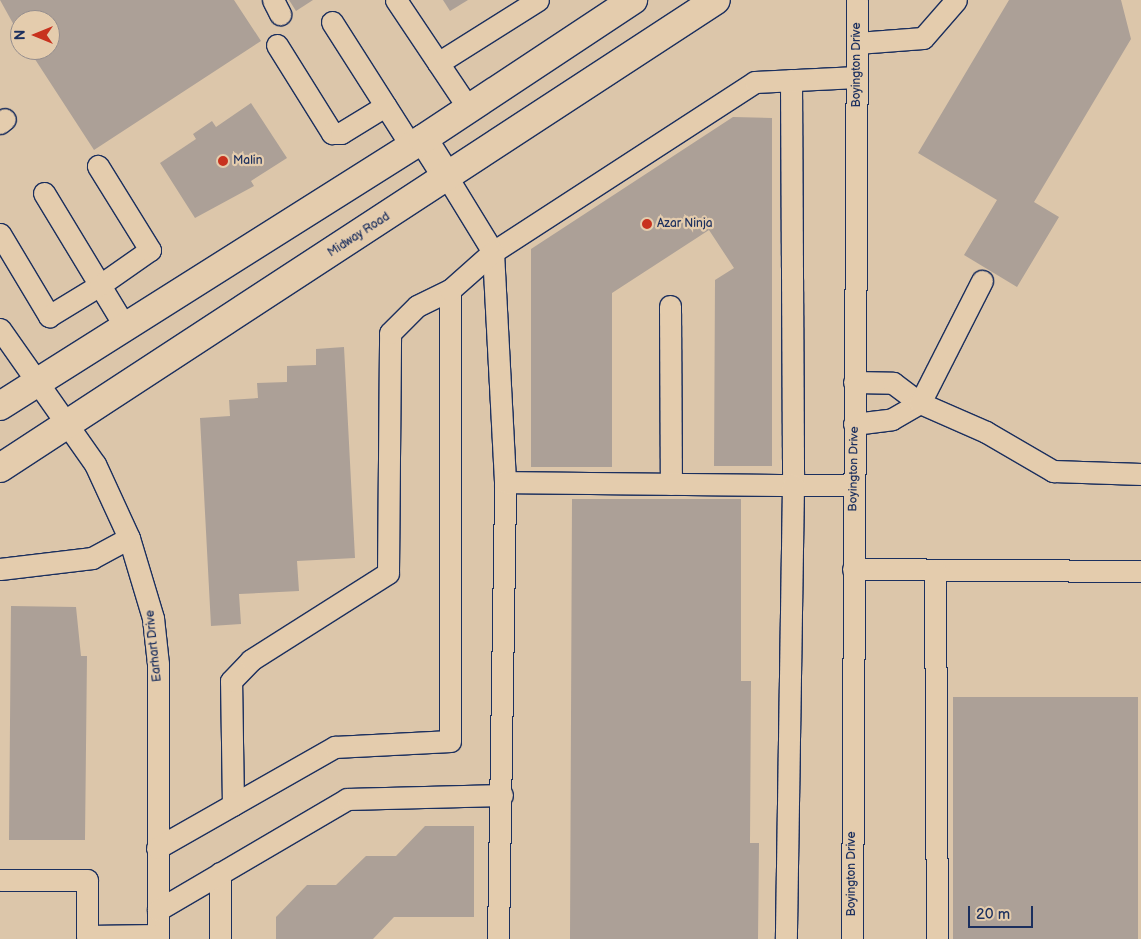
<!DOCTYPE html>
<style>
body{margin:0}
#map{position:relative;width:1141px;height:939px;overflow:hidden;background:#dcc6aa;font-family:"Balsamiq Sans",sans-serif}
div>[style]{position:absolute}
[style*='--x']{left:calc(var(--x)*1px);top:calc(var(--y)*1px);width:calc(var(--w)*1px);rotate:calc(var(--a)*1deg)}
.building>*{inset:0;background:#aca097;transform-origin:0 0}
.roads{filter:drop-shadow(1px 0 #1b2f5e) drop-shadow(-1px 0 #1b2f5e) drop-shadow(0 1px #1b2f5e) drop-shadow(0 -1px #1b2f5e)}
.minor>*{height:21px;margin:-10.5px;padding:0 10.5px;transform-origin:10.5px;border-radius:10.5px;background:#e4ccad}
.major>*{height:28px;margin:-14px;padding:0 14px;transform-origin:14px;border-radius:14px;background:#e4ccad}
.dots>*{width:14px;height:14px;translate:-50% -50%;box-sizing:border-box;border:2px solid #e4ccad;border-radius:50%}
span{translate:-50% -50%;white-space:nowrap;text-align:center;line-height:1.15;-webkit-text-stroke:4.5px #e4ccad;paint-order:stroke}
.street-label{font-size:12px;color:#1b2f5e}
.poi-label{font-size:12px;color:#1b2f5e}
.left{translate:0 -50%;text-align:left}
.north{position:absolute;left:10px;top:10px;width:50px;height:50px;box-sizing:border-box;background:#e4ccad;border:1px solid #948d8d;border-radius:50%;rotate:270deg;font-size:14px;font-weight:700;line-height:20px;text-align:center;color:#1b2f5e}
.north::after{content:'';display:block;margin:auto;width:18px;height:22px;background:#c8321e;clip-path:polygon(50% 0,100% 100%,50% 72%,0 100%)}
.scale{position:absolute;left:968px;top:906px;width:65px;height:22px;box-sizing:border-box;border:2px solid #1b2f5e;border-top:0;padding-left:6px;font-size:15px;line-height:18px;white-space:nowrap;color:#1b2f5e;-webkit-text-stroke:4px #e4ccad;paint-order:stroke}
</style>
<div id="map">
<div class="building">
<div style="clip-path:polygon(0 0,234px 0,261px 41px,94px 150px,29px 50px,50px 50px,50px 20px,20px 20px,20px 36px)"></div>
<div style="clip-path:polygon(289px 0,313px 0,296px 11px)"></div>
<div style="clip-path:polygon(443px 0,468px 0,450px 11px)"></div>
<div style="clip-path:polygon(1009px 0,1121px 0,1131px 39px,1034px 202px,1059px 217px,1017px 287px,964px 255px,997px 200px,918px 153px)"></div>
<div style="clip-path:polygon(251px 103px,287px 158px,251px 181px,254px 186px,195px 218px,160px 163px,196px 139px,193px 134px,212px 121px,216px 127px)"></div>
<div style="clip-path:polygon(733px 117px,772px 118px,772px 466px,714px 466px,715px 280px,734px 268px,709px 230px,612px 293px,612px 467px,531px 467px,531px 249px)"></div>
<div style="clip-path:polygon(344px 347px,355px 558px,297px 561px,299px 591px,239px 594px,241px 624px,211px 626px,200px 418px,230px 416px,229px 400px,258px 398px,257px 383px,287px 382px,287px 366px,316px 365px,316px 349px)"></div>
<div style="clip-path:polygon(572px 499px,741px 499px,741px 681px,751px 681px,750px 843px,759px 843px,758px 939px,570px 939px)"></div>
<div style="clip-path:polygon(11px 606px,76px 607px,81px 656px,87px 656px,85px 840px,9px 840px)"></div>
<div style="left:953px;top:697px;width:185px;height:242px"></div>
<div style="clip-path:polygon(425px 826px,474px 826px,474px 917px,394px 917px,373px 939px,276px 939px,276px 917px,307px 885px,336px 885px,366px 856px,396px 856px)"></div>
</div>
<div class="roads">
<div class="minor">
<div style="--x:273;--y:0;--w:16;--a:63"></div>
<div style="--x:396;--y:0;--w:131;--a:56.2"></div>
<div style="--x:332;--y:22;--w:147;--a:57.5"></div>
<div style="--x:857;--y:43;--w:66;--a:-4.3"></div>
<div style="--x:923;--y:38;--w:50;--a:-49"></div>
<div style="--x:277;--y:45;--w:104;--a:58"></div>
<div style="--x:332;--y:133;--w:9;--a:0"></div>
<div style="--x:341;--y:133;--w:52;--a:-31.5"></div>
<div style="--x:438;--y:63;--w:118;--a:-32.2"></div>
<div style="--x:791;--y:80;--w:405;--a:89.7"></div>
<div style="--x:793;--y:485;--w:60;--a:0"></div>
<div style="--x:0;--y:123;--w:6;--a:-39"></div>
<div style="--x:447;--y:177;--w:88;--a:58.5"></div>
<div style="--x:493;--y:252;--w:312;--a:-33"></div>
<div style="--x:755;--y:82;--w:102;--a:-2.8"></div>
<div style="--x:44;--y:193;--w:157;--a:58.8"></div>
<div style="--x:0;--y:234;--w:96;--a:59.1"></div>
<div style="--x:49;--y:316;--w:60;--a:-31.3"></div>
<div style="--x:100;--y:285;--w:61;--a:-35"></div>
<div style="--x:150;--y:250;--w:99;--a:-121.8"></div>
<div style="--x:493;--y:252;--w:230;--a:87"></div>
<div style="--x:670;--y:306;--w:178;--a:89.7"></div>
<div style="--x:0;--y:329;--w:165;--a:54.9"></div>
<div style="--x:95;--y:464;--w:81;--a:65.3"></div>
<div style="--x:129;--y:538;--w:84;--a:73.3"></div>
<div style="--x:153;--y:618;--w:46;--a:83.8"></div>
<div style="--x:158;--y:664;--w:275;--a:90"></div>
<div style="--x:854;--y:382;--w:39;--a:1"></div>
<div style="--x:893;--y:383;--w:34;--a:37"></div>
<div style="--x:920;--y:403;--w:72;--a:23.7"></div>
<div style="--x:986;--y:432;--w:78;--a:30.2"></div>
<div style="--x:1053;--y:471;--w:88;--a:2"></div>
<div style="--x:854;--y:424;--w:38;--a:-7"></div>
<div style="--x:892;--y:419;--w:32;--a:-30"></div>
<div style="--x:920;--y:403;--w:137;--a:-63.1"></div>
<div style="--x:0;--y:569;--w:93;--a:-6.8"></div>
<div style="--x:92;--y:558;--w:42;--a:-28.4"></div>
<div style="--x:853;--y:569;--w:288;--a:0.4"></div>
<div style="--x:935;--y:570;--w:369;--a:89.7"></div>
<div style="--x:233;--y:805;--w:124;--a:-90.9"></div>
<div style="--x:231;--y:681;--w:29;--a:-46"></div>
<div style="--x:251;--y:660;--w:162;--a:-32.4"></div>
<div style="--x:388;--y:573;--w:240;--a:-89.5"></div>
<div style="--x:390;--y:333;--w:38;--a:-45"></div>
<div style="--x:417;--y:306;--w:37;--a:-26"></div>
<div style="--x:157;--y:848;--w:205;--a:-29.6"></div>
<div style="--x:335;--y:747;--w:115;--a:-3"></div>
<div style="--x:450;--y:741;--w:451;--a:-90"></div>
<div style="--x:450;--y:290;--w:57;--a:-41.5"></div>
<div style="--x:220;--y:873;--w:66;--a:90"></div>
<div style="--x:0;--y:880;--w:87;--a:0"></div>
<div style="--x:87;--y:880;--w:56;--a:90"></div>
<div style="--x:87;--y:936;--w:71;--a:-0.8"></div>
<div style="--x:158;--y:910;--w:219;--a:-30.4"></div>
<div style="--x:347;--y:799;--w:155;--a:-1.5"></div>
<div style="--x:498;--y:939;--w:457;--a:-89.1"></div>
<div style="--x:505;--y:482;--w:288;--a:0.6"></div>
<div style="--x:793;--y:485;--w:454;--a:90.9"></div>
<div style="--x:852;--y:939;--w:939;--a:-89.69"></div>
</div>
<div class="major">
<div style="--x:423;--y:139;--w:45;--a:57.7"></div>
<div style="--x:0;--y:406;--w:500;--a:-32.26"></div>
<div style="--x:423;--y:139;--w:252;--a:-33.5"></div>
<div style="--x:0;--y:468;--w:855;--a:-33.17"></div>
</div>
</div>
<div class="dots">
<div style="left:223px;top:161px;background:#c8321e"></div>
<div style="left:647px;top:224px;background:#c8321e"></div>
</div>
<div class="street-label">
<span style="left:857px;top:65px;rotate:-90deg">Boyington Drive</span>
<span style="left:359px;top:235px;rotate:-33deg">Midway Road</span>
<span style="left:854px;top:469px;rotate:-89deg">Boyington Drive</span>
<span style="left:154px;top:646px;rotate:-96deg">Earhart Drive</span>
<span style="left:852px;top:874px;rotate:-90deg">Boyington Drive</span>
</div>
<div class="poi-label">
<span class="left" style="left:233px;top:161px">Malin</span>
<span class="left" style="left:657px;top:224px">Azar Ninja</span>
</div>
<div class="north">N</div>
<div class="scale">20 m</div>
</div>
